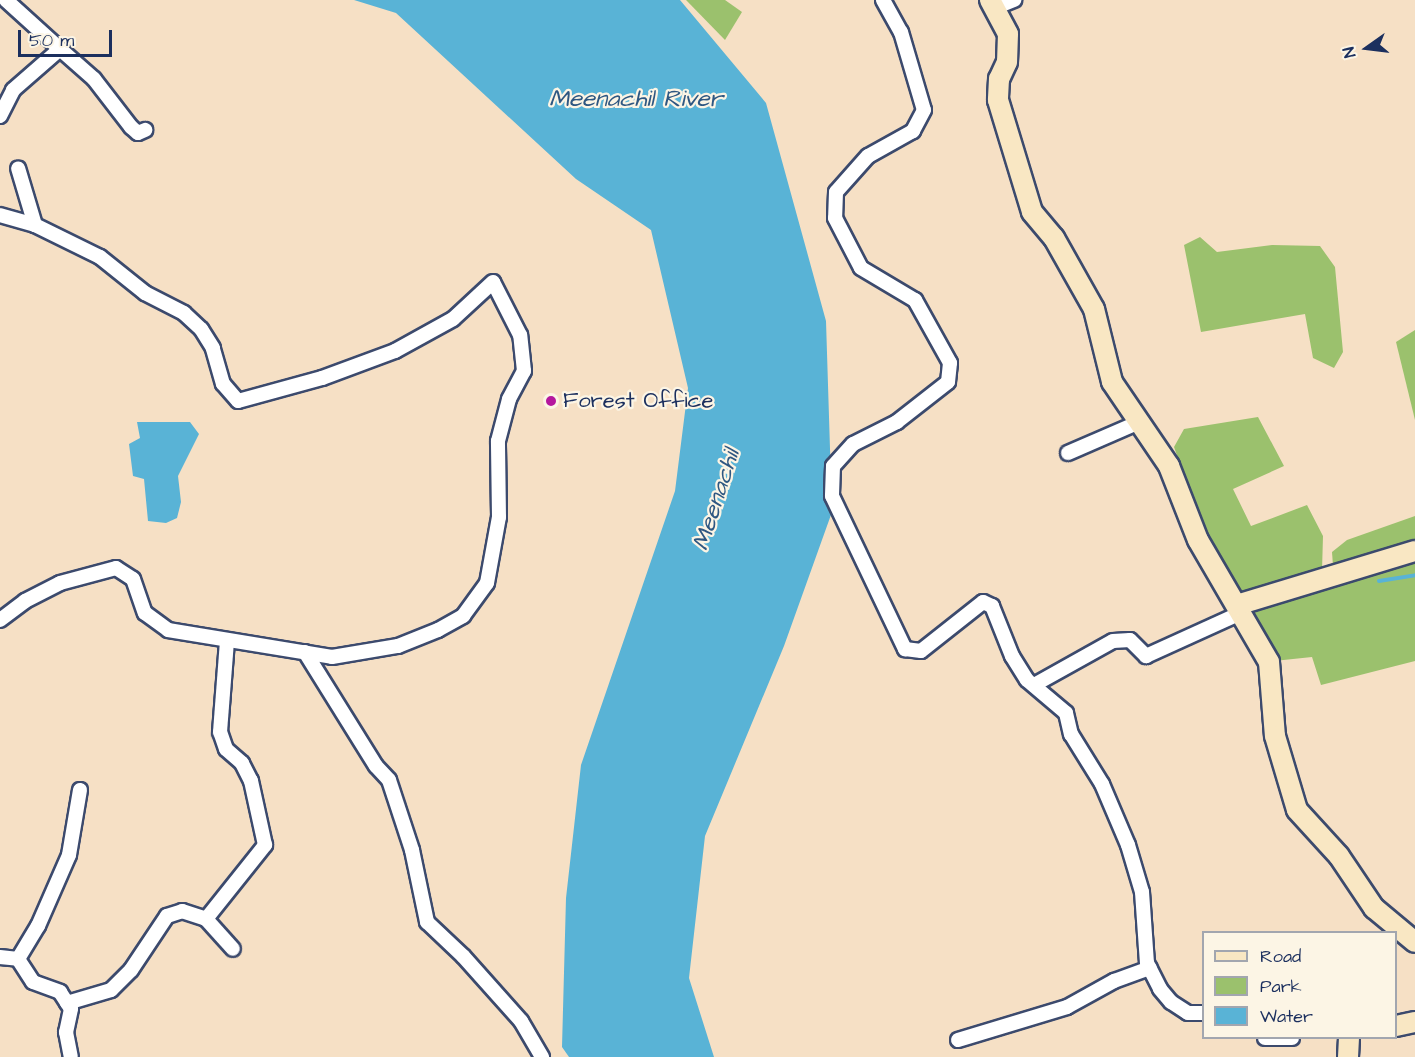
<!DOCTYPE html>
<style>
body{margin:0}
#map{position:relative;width:1415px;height:1057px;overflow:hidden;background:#f6e0c5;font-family:"Architects Daughter",sans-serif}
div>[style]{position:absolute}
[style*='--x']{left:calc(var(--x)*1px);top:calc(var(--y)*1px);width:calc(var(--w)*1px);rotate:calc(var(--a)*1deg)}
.green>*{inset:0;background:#9bc16d}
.water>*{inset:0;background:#59b3d6}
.stream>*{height:4px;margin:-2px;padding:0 2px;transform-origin:2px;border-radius:2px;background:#59b3d6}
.roads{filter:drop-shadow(2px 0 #3c4a6d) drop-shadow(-2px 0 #3c4a6d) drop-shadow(0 2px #3c4a6d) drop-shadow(0 -2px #3c4a6d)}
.minor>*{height:14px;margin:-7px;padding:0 7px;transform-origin:7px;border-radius:7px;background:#fff}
.secondary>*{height:20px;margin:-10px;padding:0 10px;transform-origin:10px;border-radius:10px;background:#f9e7c3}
.dots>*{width:16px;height:16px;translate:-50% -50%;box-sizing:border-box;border:3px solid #fcf5e5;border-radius:50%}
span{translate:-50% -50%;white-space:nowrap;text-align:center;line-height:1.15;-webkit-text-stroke:4.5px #fcf5e5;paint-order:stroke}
.poi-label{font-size:22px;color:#1b2f5e}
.left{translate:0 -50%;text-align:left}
.water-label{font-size:24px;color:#2e5782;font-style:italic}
.legend{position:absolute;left:1202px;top:931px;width:195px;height:108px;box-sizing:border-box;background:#fcf5e5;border:2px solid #a2a6af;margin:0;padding:8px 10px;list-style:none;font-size:18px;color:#1b2f5e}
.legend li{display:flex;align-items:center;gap:12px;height:30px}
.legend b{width:30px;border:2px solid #a2a6af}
.north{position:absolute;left:1337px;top:18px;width:60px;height:60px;-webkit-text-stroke:4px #fcf5e5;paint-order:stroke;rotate:256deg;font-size:16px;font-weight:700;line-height:24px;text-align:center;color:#1b2f5e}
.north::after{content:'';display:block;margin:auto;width:21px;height:27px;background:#1b2f5e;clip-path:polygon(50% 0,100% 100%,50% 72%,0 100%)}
.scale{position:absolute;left:18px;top:30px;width:94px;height:27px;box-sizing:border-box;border:3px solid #1b2f5e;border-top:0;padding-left:8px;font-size:18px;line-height:21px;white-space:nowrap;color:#1b2f5e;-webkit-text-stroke:4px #fcf5e5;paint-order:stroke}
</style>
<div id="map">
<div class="green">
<div style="clip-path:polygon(686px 0,725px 0,742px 12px,725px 40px)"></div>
<div style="clip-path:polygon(1200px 237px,1217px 252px,1272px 245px,1320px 246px,1335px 267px,1343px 352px,1334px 368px,1313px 358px,1305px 314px,1201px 332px,1184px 245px)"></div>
<div style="clip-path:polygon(1415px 330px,1415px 420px,1396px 342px)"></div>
<div style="clip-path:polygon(1258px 417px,1284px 466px,1233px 489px,1251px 526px,1307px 505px,1323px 536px,1322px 571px,1238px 594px,1211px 551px,1174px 447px,1184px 429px)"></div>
<div style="clip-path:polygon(1415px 516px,1415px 541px,1333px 566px,1332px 552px,1347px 540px)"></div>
<div style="clip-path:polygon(1415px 561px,1415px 661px,1321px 685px,1312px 657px,1274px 661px,1247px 615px,1248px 607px)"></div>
</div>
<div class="water">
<div style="clip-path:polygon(354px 0,680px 0,766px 103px,826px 321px,832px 512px,784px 646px,705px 836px,689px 978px,714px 1057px,569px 1057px,562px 1047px,566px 898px,581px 765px,675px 491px,688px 388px,651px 230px,576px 179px,396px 13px)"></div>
<div style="clip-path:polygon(137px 422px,190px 422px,199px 434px,178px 476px,181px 502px,177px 518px,166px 523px,148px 521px,144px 479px,133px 476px,129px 444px,140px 438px)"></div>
</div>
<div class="stream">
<div style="--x:1379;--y:581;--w:36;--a:-9"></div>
</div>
<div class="roads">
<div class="minor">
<div style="--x:883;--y:0;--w:37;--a:61"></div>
<div style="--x:901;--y:32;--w:81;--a:73.6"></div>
<div style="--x:924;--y:110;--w:24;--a:118"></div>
<div style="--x:913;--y:131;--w:51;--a:150.9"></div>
<div style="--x:868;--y:156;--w:48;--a:131.6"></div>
<div style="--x:836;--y:192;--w:26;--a:92"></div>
<div style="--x:835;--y:218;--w:56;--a:62.5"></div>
<div style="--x:861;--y:268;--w:63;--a:30.7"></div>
<div style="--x:915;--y:300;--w:72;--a:60.9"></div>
<div style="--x:950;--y:363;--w:19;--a:96"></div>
<div style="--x:948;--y:382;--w:65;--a:141.9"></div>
<div style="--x:897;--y:422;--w:49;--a:153.4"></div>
<div style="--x:853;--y:444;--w:30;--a:132"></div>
<div style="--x:833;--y:466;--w:30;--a:92"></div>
<div style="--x:832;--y:496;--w:170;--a:64.5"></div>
<div style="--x:905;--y:649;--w:16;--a:7"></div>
<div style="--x:921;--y:651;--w:79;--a:-38.3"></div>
<div style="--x:983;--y:602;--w:10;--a:24"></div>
<div style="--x:992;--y:606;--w:54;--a:68.2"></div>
<div style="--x:1012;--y:656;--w:28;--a:58"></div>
<div style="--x:1027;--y:680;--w:51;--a:40.2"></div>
<div style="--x:1066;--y:713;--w:22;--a:77"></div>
<div style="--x:1071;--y:734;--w:59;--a:58.2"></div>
<div style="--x:1102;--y:784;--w:66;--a:66.9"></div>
<div style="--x:1128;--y:845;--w:49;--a:73.4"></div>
<div style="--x:1142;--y:892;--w:71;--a:86"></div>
<div style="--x:1147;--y:963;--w:29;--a:63"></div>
<div style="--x:1160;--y:989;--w:17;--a:50"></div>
<div style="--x:1171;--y:1002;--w:20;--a:33"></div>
<div style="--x:1188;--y:1013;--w:16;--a:0"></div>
<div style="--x:994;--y:8;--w:22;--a:-22"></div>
<div style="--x:60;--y:49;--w:45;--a:41.4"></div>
<div style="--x:94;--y:79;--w:61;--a:52.4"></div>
<div style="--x:131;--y:127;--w:9;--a:41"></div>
<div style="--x:138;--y:133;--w:8;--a:-23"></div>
<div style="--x:0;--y:116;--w:29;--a:-63"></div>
<div style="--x:13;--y:90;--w:62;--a:-41.1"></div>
<div style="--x:60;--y:49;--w:73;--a:-137.8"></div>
<div style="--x:0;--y:215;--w:36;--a:16"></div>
<div style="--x:1068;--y:453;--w:75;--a:-23.5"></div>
<div style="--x:0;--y:620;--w:31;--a:-37"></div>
<div style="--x:25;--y:601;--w:39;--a:-27"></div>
<div style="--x:60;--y:583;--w:58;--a:-15"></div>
<div style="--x:116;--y:568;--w:20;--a:33"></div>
<div style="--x:133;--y:579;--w:36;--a:71"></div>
<div style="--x:145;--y:613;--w:29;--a:36"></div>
<div style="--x:168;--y:630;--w:166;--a:9.3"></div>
<div style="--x:332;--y:657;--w:67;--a:-9.5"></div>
<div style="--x:398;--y:646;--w:43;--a:-21.8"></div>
<div style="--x:438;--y:630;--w:29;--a:-29"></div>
<div style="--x:463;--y:616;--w:41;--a:-54"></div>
<div style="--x:487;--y:583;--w:67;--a:-79.7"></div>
<div style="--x:499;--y:517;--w:76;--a:-90.8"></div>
<div style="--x:498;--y:441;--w:43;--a:-75.3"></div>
<div style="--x:509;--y:399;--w:32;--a:-62"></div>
<div style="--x:524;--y:371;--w:36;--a:-96"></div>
<div style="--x:520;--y:335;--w:59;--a:-117"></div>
<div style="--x:493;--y:282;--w:54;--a:137.2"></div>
<div style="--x:453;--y:319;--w:66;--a:151.1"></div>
<div style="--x:395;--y:351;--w:78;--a:159.7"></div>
<div style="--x:322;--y:378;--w:87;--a:164.7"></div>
<div style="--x:238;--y:401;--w:23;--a:-131"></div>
<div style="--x:223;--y:384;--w:37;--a:-106"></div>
<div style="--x:213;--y:348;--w:22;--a:-122"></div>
<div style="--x:201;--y:329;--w:23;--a:-137"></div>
<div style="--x:184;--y:313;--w:44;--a:-152.9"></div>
<div style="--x:145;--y:293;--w:58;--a:-141.3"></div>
<div style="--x:100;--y:257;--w:72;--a:-153.8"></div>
<div style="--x:35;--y:225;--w:59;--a:-106.6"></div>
<div style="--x:305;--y:652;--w:134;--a:58.1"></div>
<div style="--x:376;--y:766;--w:19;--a:47"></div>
<div style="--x:389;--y:780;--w:74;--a:71.8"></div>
<div style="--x:412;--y:850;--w:74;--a:78.2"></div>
<div style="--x:427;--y:922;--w:50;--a:43.4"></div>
<div style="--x:463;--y:956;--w:87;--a:48.3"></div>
<div style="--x:521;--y:1021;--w:42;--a:59.7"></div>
<div style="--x:1034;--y:685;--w:90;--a:-29.1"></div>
<div style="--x:1113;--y:641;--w:17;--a:-3"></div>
<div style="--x:1130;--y:640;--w:23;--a:45"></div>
<div style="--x:1146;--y:656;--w:104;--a:-24.4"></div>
<div style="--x:206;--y:919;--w:40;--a:48"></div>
<div style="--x:0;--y:957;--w:18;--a:6"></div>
<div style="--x:18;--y:959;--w:27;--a:57"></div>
<div style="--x:33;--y:982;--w:29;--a:20"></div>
<div style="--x:60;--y:992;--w:20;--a:57"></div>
<div style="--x:71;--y:1009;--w:24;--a:102"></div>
<div style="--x:66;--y:1032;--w:25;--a:79"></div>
<div style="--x:18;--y:959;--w:39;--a:-59"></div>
<div style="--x:38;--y:926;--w:77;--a:-66.4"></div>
<div style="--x:69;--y:855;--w:66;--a:-80.4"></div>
<div style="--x:67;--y:1003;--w:46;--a:-16.5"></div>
<div style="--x:111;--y:990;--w:28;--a:-45"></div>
<div style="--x:131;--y:970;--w:65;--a:-56.3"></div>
<div style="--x:167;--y:916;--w:16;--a:-18"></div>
<div style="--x:182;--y:911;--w:25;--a:18"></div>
<div style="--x:206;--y:919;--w:95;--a:-51.4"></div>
<div style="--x:265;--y:845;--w:66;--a:-102.3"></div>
<div style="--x:251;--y:781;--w:20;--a:-117"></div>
<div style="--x:242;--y:763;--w:21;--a:-139"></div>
<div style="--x:226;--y:749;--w:18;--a:-109"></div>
<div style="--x:220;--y:732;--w:91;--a:-85.6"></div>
<div style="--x:1265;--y:1038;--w:27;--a:0"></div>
<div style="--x:958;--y:1040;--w:114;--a:-16.8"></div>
<div style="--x:1067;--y:1007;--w:54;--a:-29"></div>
<div style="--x:1114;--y:981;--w:38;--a:-20"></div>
</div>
<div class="secondary">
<div style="--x:990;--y:0;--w:38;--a:62"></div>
<div style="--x:1008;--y:34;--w:28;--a:92"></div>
<div style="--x:1007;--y:62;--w:19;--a:115"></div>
<div style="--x:999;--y:79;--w:21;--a:93"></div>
<div style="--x:998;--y:100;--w:117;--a:73.1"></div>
<div style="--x:1032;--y:212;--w:34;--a:50"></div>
<div style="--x:1054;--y:238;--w:81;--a:60.6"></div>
<div style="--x:1094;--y:309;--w:75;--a:76.1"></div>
<div style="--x:1112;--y:382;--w:102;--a:55.8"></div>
<div style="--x:1169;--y:466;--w:79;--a:68.6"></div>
<div style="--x:1198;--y:540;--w:141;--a:59.8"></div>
<div style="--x:1269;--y:662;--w:74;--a:85.4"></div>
<div style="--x:1275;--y:736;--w:77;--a:73.4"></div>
<div style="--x:1297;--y:810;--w:62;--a:47.6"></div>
<div style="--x:1339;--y:856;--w:63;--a:56.1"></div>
<div style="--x:1374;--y:908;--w:53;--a:39.7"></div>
<div style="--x:1237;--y:605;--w:186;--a:-16.9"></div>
<div style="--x:1396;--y:1026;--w:19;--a:-12"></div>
<div style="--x:1348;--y:1057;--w:19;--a:-87"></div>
</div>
</div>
<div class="dots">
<div style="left:551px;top:401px;background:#b5179e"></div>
</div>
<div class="poi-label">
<span class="left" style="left:563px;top:401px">Forest Office</span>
</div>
<div class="water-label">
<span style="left:636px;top:100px">Meenachil River</span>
<span style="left:717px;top:500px;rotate:-72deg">Meenachil</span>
</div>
<ul class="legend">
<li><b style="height:8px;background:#f9e7c3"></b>Road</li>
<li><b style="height:16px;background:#9bc16d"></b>Park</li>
<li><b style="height:16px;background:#59b3d6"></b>Water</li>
</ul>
<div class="north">N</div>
<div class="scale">50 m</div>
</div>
